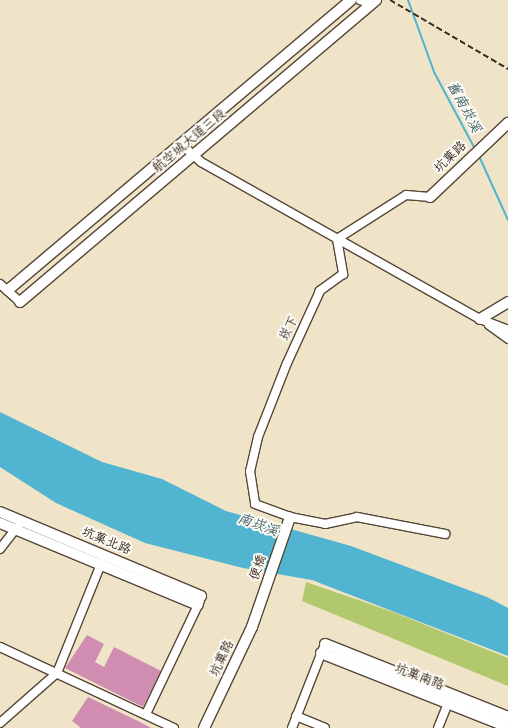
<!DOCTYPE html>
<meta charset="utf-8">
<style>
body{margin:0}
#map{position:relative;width:508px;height:728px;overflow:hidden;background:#efe4c7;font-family:Mynerve,"LXGW WenKai TC",sans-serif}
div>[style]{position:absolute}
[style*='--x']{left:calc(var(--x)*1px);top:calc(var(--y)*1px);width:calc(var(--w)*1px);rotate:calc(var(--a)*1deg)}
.green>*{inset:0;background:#b2c86d}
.water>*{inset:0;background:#51b4d0}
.stream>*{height:2px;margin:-1px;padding:0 1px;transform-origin:1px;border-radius:1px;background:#51b4d0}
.building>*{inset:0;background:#d08db1}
.roads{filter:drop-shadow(1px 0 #564637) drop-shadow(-1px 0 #564637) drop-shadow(0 1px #564637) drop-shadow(0 -1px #564637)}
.minor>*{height:8px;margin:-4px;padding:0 4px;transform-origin:4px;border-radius:4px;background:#fff}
.tertiary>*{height:10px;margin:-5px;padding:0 5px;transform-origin:5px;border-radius:5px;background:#fff}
.rail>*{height:2px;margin-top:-1px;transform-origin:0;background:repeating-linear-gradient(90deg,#3b2a1e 0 6px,transparent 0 9px)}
span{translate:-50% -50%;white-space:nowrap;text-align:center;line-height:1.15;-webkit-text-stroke:4px #fdfcf7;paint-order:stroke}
.street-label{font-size:13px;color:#3b2a1e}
.water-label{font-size:14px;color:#446165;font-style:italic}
</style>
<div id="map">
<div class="green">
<div style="clip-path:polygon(306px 582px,393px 612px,508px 658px,508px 686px,302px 601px)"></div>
</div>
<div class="water">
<div style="clip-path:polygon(0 412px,102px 462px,162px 479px,226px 511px,351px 546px,487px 597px,508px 608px,508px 656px,312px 580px,243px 568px,145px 543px,56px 503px,0 467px)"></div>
</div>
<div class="stream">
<div style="--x:408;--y:0;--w:77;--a:70.1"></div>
<div style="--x:434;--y:72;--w:87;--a:62"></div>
<div style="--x:479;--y:156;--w:70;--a:65.6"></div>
</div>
<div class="building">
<div style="clip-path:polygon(87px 635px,104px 644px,95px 662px,104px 667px,114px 647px,161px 671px,143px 707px,65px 668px)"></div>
<div style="clip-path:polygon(88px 697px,138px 721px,151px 728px,81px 728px,72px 721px)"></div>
</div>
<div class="roads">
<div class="minor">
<div style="--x:360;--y:0;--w:11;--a:22"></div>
<div style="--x:181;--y:144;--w:27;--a:42"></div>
<div style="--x:201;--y:162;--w:320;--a:29.4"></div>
<div style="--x:480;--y:319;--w:30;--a:21"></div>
<div style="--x:430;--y:197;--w:24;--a:-175"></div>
<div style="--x:406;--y:195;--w:82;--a:147.5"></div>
<div style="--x:337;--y:239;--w:36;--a:80"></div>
<div style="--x:343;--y:274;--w:29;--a:144"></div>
<div style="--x:320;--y:291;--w:79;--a:114.6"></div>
<div style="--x:287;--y:363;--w:79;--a:111.4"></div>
<div style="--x:258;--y:437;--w:35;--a:103"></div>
<div style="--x:250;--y:471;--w:33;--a:81"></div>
<div style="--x:255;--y:504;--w:37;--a:20"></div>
<div style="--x:290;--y:517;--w:36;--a:11"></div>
<div style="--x:325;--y:524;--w:33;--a:-12"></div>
<div style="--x:357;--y:517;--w:90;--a:10.9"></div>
<div style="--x:0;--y:284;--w:27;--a:42"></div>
<div style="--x:489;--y:325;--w:24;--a:36"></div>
<div style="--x:0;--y:549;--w:29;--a:-52"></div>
<div style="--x:0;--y:647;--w:192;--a:25"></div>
<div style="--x:146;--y:714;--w:125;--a:-64.5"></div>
<div style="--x:296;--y:716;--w:31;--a:22"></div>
<div style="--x:0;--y:723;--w:76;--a:-41.3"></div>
<div style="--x:57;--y:673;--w:118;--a:-68"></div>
<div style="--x:292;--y:728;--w:85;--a:-68.6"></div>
<div style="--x:438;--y:728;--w:27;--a:-68"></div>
</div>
<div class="tertiary">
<div style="--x:430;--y:197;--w:108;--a:-43.5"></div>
<div style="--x:8;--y:290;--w:449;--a:-40.2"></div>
<div style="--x:20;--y:302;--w:467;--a:-40.3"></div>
<div style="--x:480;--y:319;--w:33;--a:-31"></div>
<div style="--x:0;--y:512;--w:218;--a:22.7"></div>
<div style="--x:0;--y:523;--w:214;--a:22.5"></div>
<div style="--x:325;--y:644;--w:197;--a:21.7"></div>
<div style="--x:321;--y:653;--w:201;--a:21.6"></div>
<div style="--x:204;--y:728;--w:112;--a:-64.6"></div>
<div style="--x:252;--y:627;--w:116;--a:-70.9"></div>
</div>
</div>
<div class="rail">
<div style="--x:390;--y:0;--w:137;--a:30.3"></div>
</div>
<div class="street-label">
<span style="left:190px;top:142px;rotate:-40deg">航空城大道三段</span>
<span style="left:451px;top:158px;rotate:-44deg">坑菓路</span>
<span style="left:290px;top:329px;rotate:-64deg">崁下</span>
<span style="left:106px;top:542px;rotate:22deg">坑菓北路</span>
<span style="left:259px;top:568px;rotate:-71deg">便橋</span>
<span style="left:223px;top:659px;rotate:-65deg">坑菓路</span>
<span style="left:419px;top:678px;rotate:21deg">坑菓南路</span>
</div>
<div class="water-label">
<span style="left:464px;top:107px;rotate:62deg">舊南崁溪</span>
<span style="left:258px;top:525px;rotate:20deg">南崁溪</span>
</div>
</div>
